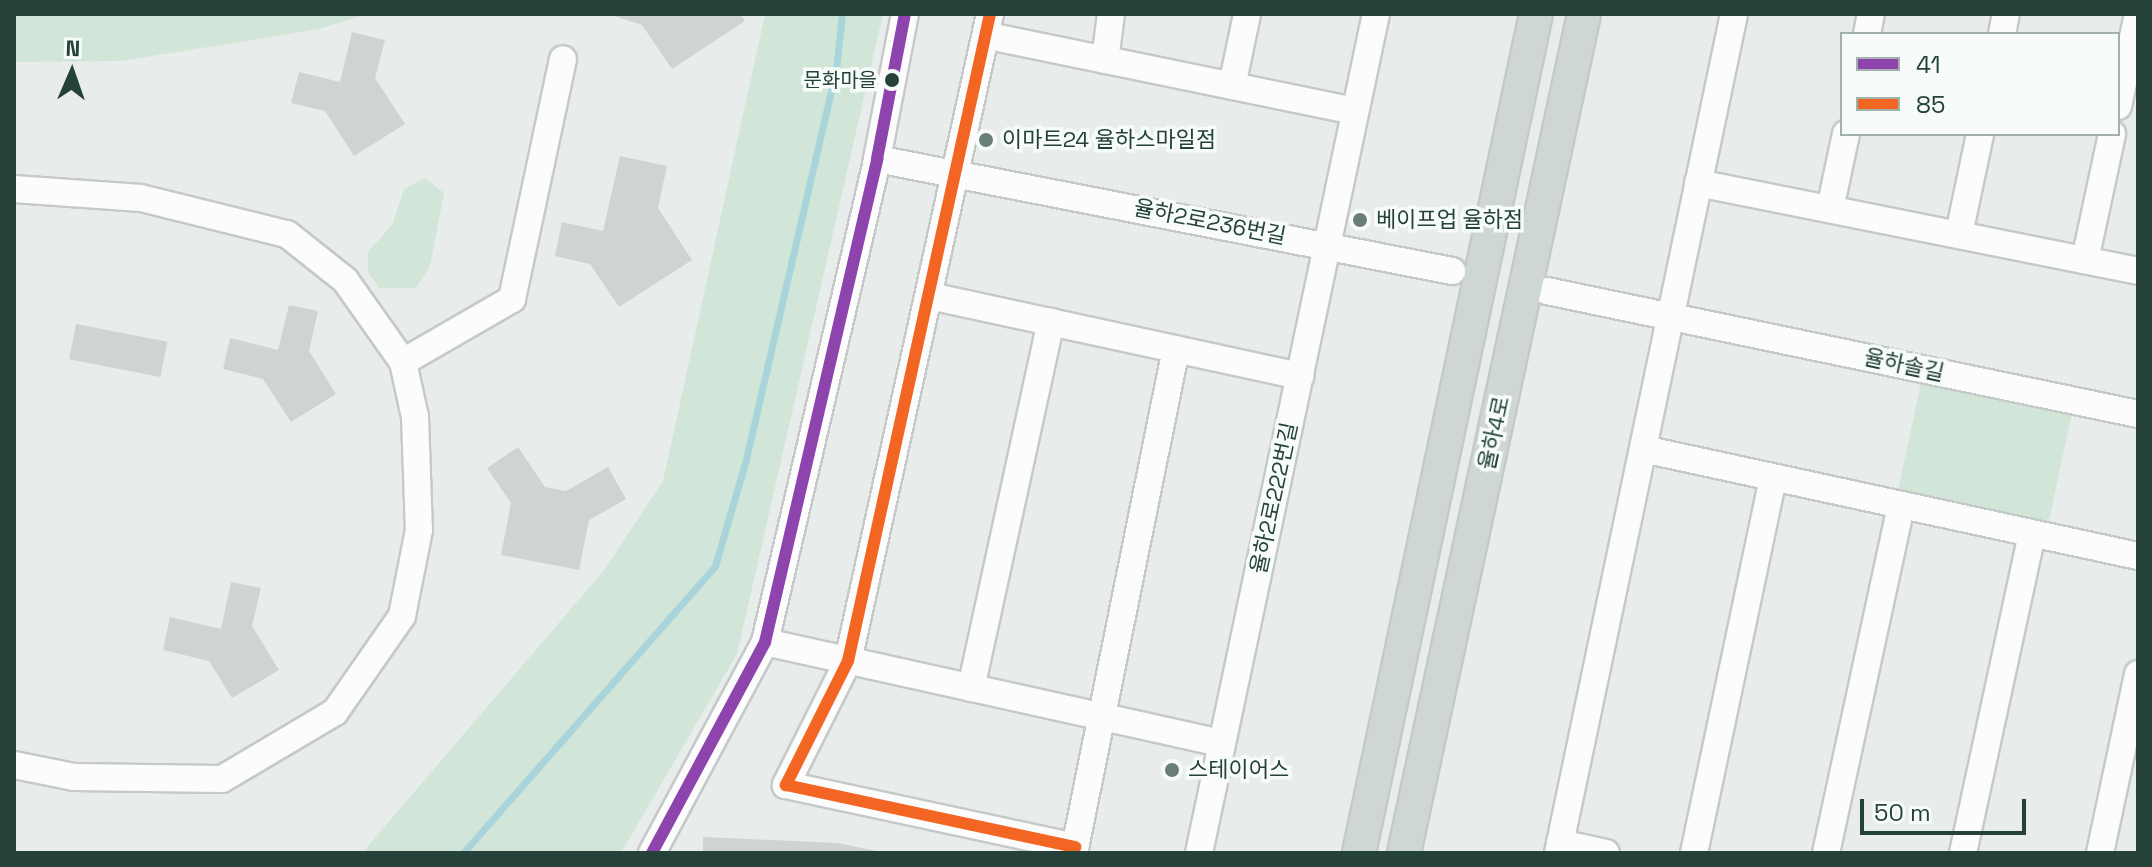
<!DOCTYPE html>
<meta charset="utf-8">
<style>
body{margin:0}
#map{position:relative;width:2152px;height:867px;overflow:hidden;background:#e8edeb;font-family:"Space Grotesk","Noto Sans KR",sans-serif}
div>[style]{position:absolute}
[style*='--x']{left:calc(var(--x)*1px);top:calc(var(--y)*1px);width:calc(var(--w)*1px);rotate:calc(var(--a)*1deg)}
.green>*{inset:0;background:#d1e6d8;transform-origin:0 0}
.stream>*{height:7px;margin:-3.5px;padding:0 3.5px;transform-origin:3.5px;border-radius:3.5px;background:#a9d4db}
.building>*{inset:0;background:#cfd4d2;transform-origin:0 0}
.roads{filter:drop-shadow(2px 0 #c5cac8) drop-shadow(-2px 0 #c5cac8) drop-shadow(0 2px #c5cac8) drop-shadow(0 -2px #c5cac8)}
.minor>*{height:26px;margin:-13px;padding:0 13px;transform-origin:13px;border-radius:13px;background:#fcfcfc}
.major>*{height:32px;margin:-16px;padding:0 16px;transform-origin:16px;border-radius:16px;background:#cfd7d5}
.bus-1>*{height:12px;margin:-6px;padding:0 6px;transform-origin:6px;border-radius:6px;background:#8e44ad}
.bus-2>*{height:12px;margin:-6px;padding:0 6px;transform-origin:6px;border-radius:6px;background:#f26522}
.dots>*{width:22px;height:22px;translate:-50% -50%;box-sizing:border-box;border:4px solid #f7fbf9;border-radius:50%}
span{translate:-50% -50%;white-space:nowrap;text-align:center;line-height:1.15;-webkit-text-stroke:7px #f7fbf9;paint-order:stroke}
.bus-label{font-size:20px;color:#24423a}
.right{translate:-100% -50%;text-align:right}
.poi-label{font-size:22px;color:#24423a}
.left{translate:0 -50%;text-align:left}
.street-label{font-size:22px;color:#24423a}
.frame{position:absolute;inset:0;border:16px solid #24423a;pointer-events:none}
.legend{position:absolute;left:1840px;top:32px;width:280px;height:104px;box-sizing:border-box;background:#f7fbf9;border:2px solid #a3b1ad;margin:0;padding:10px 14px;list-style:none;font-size:24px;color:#24423a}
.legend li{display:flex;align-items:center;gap:16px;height:40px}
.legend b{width:40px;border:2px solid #a3b1ad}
.north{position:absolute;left:32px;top:32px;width:80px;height:80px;-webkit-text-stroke:6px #f7fbf9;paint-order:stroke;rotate:2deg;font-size:22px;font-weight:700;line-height:32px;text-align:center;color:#24423a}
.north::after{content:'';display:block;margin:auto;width:28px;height:36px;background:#24423a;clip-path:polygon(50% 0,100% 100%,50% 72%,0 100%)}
.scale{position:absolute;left:1860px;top:799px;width:166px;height:36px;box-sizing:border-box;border:4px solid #24423a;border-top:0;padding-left:10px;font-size:24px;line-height:28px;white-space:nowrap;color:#24423a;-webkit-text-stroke:6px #f7fbf9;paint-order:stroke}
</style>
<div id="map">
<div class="green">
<div style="clip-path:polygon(14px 14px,367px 14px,319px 29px,122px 61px,14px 62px)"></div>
<div style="clip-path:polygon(765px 14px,883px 14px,737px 654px,621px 853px,362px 853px,605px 569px,663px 481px)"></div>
<div style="clip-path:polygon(425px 178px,444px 193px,430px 266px,416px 288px,379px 288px,368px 272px,368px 252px,392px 225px,404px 189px)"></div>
<div style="left:1923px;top:373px;width:154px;height:129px;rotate:12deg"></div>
</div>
<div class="stream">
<div style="--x:463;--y:853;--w:382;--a:-48.7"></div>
<div style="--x:715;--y:566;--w:111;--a:-73.8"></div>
<div style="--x:746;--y:459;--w:399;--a:-77"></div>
<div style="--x:836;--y:70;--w:56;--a:-83.9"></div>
</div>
<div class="building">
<div style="clip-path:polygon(608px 14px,740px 14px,745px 21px,672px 69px,642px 25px)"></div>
<div style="clip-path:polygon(352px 32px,385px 40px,375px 78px,405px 124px,354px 156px,325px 111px,291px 103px,299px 72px,340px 82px)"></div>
<div style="clip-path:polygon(620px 156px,667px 166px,658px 208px,692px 260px,619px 307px,590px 264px,555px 256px,562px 222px,603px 231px)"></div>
<div style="clip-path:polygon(289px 305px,318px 311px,309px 351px,336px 394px,291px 422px,263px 379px,223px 369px,230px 338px,278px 350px)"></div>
<div style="left:76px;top:324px;width:93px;height:36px;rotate:11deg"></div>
<div style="clip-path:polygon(518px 447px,545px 487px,566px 491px,608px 467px,626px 499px,589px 520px,579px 570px,501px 555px,511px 503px,487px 468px)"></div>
<div style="clip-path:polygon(231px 582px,261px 588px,252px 626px,279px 670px,232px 698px,209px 661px,163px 650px,170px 617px,221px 629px)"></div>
<div style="clip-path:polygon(703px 837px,838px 843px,881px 852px,703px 853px)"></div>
</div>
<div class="roads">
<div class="minor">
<div style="--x:990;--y:14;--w:662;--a:102.38"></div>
<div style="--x:848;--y:661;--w:139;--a:116.6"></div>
<div style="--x:786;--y:785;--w:296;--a:12.1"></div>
<div style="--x:1867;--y:34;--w:20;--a:-79"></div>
<div style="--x:2002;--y:34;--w:20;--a:-79"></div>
<div style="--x:989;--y:36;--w:373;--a:11.6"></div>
<div style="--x:1105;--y:60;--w:46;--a:-82.6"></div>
<div style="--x:1232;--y:86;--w:74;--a:-78.2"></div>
<div style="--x:2118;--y:106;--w:94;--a:-77.7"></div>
<div style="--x:877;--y:159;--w:586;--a:11.02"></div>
<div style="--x:1698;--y:183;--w:449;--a:11.3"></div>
<div style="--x:14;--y:189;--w:127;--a:4.1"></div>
<div style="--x:141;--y:198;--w:150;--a:13.9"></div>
<div style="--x:287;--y:234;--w:74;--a:38.4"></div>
<div style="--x:345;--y:280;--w:100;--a:54.7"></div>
<div style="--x:403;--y:362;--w:56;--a:77.7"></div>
<div style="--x:415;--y:417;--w:113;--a:88"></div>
<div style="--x:419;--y:530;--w:88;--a:101.2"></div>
<div style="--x:402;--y:616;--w:117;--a:124.9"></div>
<div style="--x:335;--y:712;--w:131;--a:149.3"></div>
<div style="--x:222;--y:779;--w:148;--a:-179.2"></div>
<div style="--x:74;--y:777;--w:61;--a:-168.7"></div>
<div style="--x:1830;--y:209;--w:77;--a:-78"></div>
<div style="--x:1959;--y:234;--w:102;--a:-78.1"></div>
<div style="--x:2085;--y:260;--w:129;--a:-77.9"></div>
<div style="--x:1547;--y:291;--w:604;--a:11.76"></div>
<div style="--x:930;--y:296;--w:379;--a:12.2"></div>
<div style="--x:403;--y:362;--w:126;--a:-30"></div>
<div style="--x:512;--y:299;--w:245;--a:-78"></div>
<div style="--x:1643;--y:449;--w:506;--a:12.2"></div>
<div style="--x:765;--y:642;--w:468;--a:12.5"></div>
<div style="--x:971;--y:688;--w:375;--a:-77.7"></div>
<div style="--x:1560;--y:843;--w:47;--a:12.3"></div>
<div style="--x:652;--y:853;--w:239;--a:-61.8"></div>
<div style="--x:765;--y:642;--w:496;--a:-76.9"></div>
<div style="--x:877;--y:159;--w:148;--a:-79.1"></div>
<div style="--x:1074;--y:853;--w:514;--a:-78.56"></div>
<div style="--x:1199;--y:853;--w:857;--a:-78.09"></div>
<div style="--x:1558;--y:853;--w:857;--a:-78.15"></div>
<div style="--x:1694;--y:853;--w:383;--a:-78.1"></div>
<div style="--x:1826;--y:853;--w:356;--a:-77.8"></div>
<div style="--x:1963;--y:853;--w:327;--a:-77.8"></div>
<div style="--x:2100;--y:853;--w:183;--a:-78"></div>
</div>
<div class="major">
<div style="--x:1359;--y:853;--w:857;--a:-78.09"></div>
<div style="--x:1404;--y:853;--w:858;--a:-77.89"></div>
</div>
</div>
<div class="bus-1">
<div style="--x:652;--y:853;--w:239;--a:-61.8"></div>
<div style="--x:765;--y:642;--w:496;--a:-76.9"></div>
<div style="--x:877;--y:159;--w:148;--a:-79.1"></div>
</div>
<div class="bus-2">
<div style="--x:990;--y:14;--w:662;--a:102.38"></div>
<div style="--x:848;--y:661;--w:139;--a:116.6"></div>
<div style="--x:786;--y:785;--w:296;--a:12.1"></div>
</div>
<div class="dots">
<div style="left:892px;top:80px;background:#24423a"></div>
<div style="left:986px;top:140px;background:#697e78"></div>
<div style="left:1360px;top:220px;background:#697e78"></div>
<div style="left:1172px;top:770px;background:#697e78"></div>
</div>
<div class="bus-label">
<span class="right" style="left:877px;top:80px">문화마을</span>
</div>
<div class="poi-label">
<span class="left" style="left:1002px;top:140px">이마트24 율하스마일점</span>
<span class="left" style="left:1376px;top:220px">베이프업 율하점</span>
<span class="left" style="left:1188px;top:770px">스테이어스</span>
</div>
<div class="street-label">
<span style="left:1210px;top:222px;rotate:11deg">율하2로236번길</span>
<span style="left:1904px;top:365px;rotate:12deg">율하솔길</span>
<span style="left:1494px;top:433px;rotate:-78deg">율하4로</span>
<span style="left:1274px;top:498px;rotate:-78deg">율하2로222번길</span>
</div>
<div class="frame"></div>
<ul class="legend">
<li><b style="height:10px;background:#8e44ad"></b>41</li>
<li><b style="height:10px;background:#f26522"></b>85</li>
</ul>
<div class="north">N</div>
<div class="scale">50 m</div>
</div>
